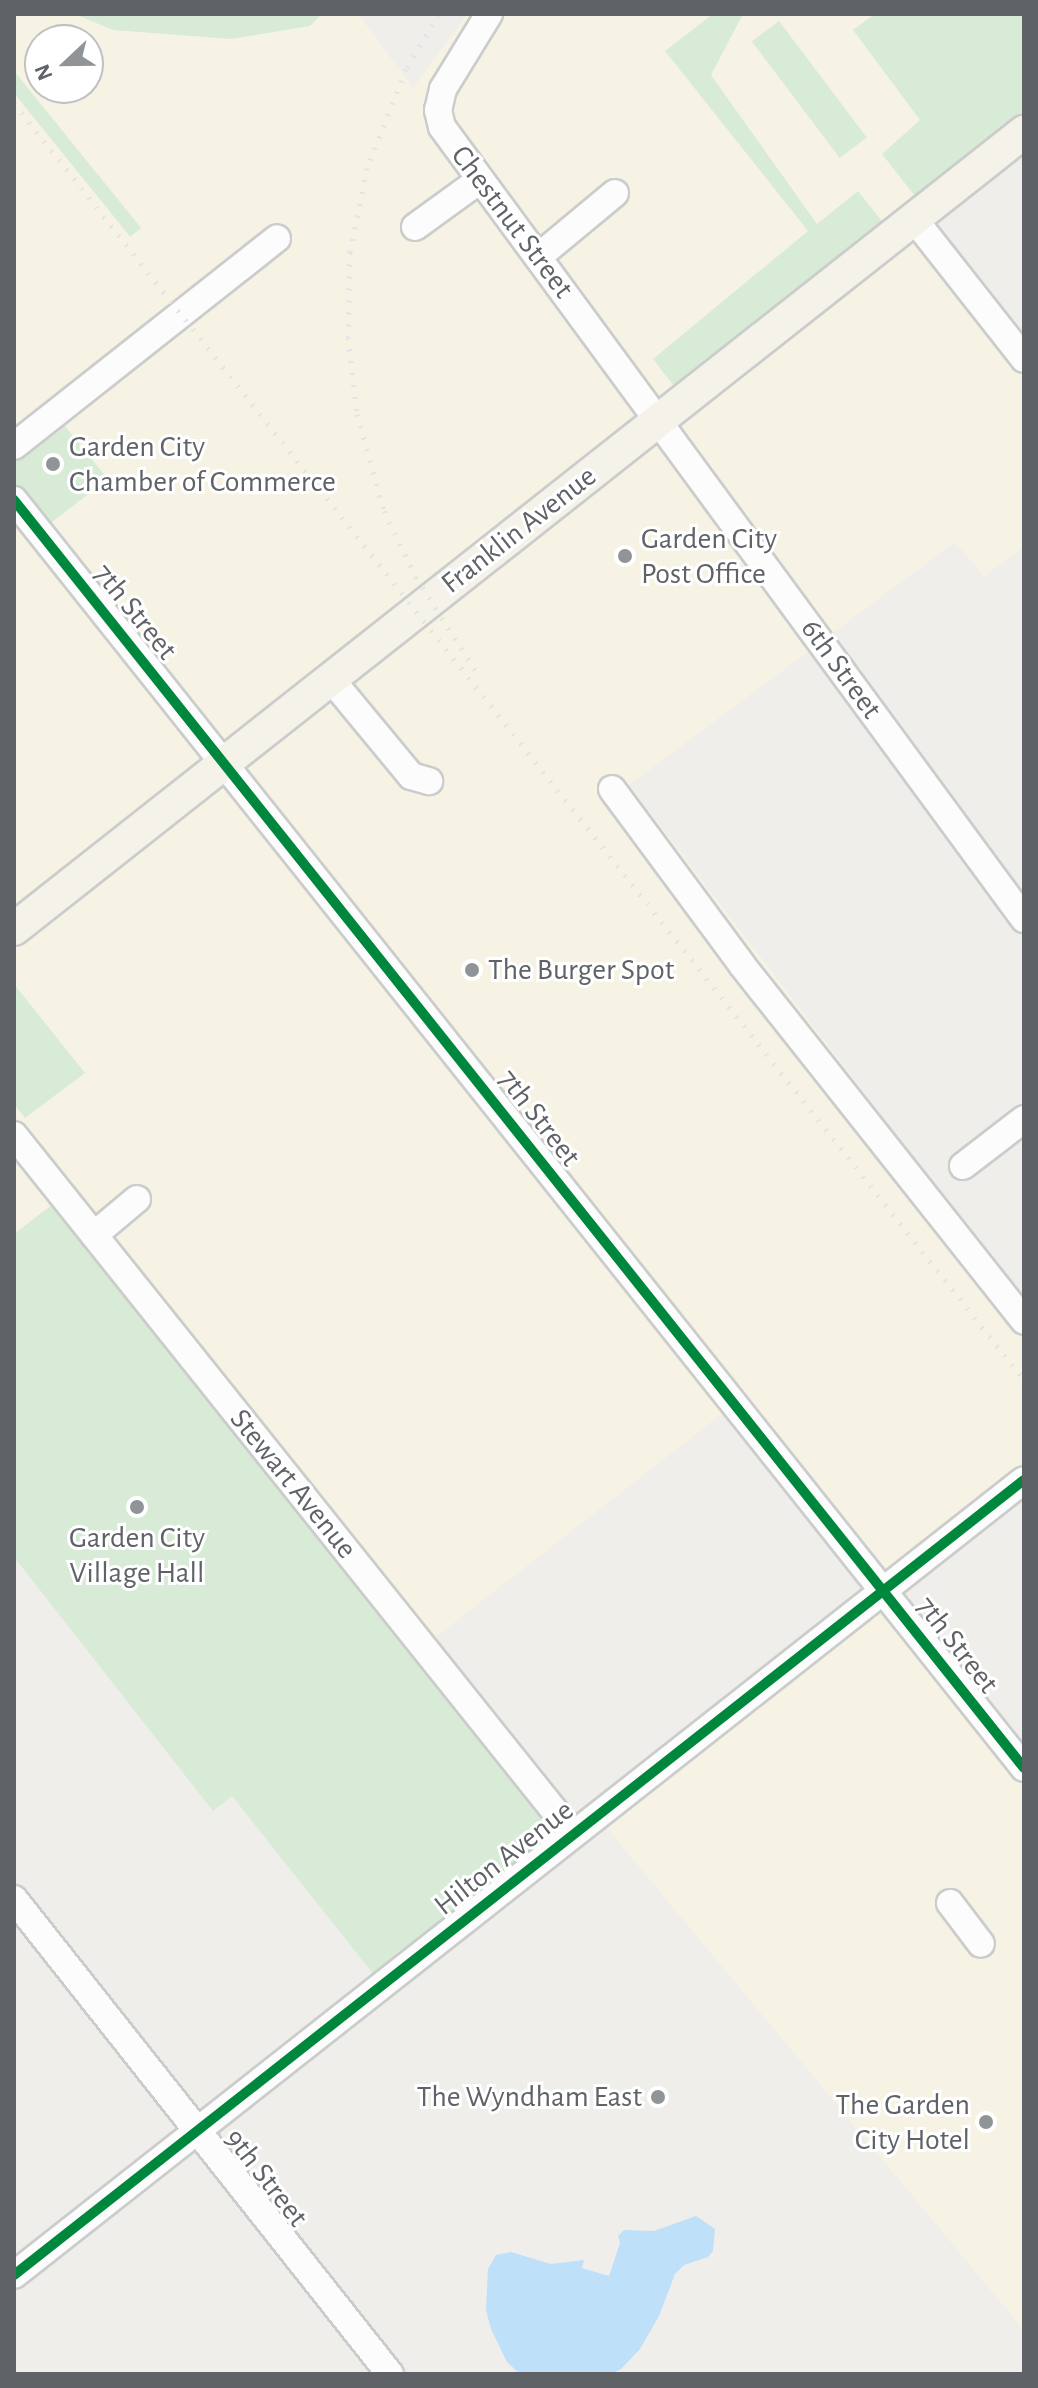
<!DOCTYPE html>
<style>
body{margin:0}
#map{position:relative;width:1038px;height:2388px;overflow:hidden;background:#efeeea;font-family:"Alegreya Sans",sans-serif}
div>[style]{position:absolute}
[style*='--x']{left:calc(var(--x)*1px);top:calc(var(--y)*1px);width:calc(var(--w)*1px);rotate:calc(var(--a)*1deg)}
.commercial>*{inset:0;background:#f7f3e4}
.green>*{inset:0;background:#d8ebd6;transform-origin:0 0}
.water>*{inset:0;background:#bfe0f9}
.roads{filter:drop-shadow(2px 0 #cbcccc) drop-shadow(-2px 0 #cbcccc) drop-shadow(0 2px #cbcccc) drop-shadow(0 -2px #cbcccc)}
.minor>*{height:26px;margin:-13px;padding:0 13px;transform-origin:13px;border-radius:13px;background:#fdfcfc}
.major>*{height:32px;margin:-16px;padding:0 16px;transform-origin:16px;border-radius:16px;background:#f4f2e9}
.rail>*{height:5px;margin-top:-2.5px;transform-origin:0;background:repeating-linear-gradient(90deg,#e4e4e4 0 2px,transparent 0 12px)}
.cycleway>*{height:10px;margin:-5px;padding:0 5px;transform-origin:5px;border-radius:5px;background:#00873e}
.dots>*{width:22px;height:22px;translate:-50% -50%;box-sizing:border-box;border:4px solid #fff;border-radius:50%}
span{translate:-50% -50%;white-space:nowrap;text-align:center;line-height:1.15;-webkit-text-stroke:6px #fff;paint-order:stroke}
.street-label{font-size:30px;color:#5f6368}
.poi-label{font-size:30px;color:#5f6368}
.left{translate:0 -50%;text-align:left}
.right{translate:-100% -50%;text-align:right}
.frame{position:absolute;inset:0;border:16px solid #5f6368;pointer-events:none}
.north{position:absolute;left:24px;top:24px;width:80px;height:80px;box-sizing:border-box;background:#fff;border:2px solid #bfc1c3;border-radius:50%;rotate:248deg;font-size:22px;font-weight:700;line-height:32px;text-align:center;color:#5f6368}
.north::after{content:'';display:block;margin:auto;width:28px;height:36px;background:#919496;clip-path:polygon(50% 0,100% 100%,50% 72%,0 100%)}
</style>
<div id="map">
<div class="commercial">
<div style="clip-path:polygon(evenodd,14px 14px,358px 14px,413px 88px,467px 14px,1024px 14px,918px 220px,1024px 354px,1024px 547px,984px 576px,955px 542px,629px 785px,1024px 1302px,1024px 1477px,883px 1590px,1024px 1769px,1024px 2330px,598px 1817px,883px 1590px,733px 1405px,423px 1647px,65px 1195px,14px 1234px,14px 14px,40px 40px,88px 40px,88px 88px,40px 88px,40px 40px)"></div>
</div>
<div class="green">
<div style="clip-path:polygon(75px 14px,322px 14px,310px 26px,231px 39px,113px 30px)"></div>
<div style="clip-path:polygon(713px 14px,743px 14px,711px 75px,817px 224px,858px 191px,893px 235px,684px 399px,653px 359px,808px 231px,665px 51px)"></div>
<div style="clip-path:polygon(875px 14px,1024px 14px,1024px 132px,925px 209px,882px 154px,920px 120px,853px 30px)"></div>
<div style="left:779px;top:21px;width:146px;height:34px;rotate:53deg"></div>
<div style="left:14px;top:71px;width:202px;height:14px;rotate:51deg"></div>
<div style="clip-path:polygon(56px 415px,108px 479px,43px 529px,14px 493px,14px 449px)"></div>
<div style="clip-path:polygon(14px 984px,85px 1073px,25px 1118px,14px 1104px)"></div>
<div style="clip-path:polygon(65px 1195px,573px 1834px,382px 1985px,232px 1796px,213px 1811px,14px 1557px,14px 1234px)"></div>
</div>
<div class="water">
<div style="clip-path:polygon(696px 2216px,715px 2229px,713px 2251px,708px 2257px,684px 2265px,675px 2274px,659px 2316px,640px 2349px,621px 2369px,610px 2374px,520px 2374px,507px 2362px,491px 2329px,486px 2310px,488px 2269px,496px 2255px,511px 2252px,551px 2264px,584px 2260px,582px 2268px,609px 2276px,620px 2243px,618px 2236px,624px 2230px,654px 2231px)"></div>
</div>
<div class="roads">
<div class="minor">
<div style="--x:489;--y:14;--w:88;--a:121.5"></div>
<div style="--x:443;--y:89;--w:22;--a:103"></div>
<div style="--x:438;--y:110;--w:17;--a:77"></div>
<div style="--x:442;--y:127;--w:983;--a:53.69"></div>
<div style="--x:914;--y:219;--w:178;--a:51.8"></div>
<div style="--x:415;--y:227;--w:80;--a:-35.9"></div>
<div style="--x:538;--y:257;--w:100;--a:-39.7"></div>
<div style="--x:14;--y:446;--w:335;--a:-38.3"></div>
<div style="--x:14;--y:500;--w:1621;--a:51.46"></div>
<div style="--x:330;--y:678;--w:127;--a:50.4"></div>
<div style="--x:411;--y:776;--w:19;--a:16"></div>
<div style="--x:612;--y:789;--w:219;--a:53.5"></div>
<div style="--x:742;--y:965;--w:454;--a:51.6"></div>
<div style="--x:14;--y:1135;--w:895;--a:51.35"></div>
<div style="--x:963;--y:1166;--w:77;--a:-37.6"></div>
<div style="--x:94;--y:1235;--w:56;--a:-39.9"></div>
<div style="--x:14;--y:1899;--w:606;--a:51.64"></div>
<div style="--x:950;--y:1903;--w:51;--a:52.9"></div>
<div style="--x:14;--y:2275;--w:1285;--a:-38.21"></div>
</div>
<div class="major">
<div style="--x:14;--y:929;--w:1287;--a:-38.28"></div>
</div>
</div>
<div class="rail">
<div style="--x:439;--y:14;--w:64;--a:121"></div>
<div style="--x:406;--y:69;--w:106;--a:111.5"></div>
<div style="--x:367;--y:168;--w:86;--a:101.4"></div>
<div style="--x:350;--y:252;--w:85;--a:91.3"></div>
<div style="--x:348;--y:337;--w:78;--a:83.3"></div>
<div style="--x:357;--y:414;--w:101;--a:74.4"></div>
<div style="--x:384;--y:511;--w:73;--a:64.1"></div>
<div style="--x:416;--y:577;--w:110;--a:57.6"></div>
<div style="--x:14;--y:103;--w:1628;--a:51.66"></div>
</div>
<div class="cycleway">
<div style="--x:14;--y:500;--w:1621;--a:51.46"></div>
<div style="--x:14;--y:2275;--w:1285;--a:-38.21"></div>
</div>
<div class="dots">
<div style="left:53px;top:464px;background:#919496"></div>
<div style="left:625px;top:556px;background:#919496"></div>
<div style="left:472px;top:970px;background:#919496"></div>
<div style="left:137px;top:1507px;background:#919496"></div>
<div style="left:658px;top:2097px;background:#919496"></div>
<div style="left:986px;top:2122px;background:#919496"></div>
</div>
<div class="street-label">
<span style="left:512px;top:222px;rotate:53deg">Chestnut Street</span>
<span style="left:519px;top:530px;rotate:-38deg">Franklin Avenue</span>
<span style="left:135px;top:612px;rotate:51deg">7th Street</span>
<span style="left:841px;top:669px;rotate:54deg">6th Street</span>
<span style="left:539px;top:1118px;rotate:52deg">7th Street</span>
<span style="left:293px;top:1484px;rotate:51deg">Stewart Avenue</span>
<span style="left:957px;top:1645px;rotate:52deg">7th Street</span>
<span style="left:504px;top:1858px;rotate:-38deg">Hilton Avenue</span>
<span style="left:266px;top:2178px;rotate:52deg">9th Street</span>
</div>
<div class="poi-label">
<span class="left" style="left:69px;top:464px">Garden City<br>Chamber of Commerce</span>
<span class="left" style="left:641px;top:556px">Garden City<br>Post Office</span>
<span class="left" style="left:488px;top:970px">The Burger Spot</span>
<span style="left:137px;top:1555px">Garden City<br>Village Hall</span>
<span class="right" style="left:642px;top:2097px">The Wyndham East</span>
<span class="right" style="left:970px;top:2122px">The Garden<br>City Hotel</span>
</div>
<div class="frame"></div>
<div class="north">N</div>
</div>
